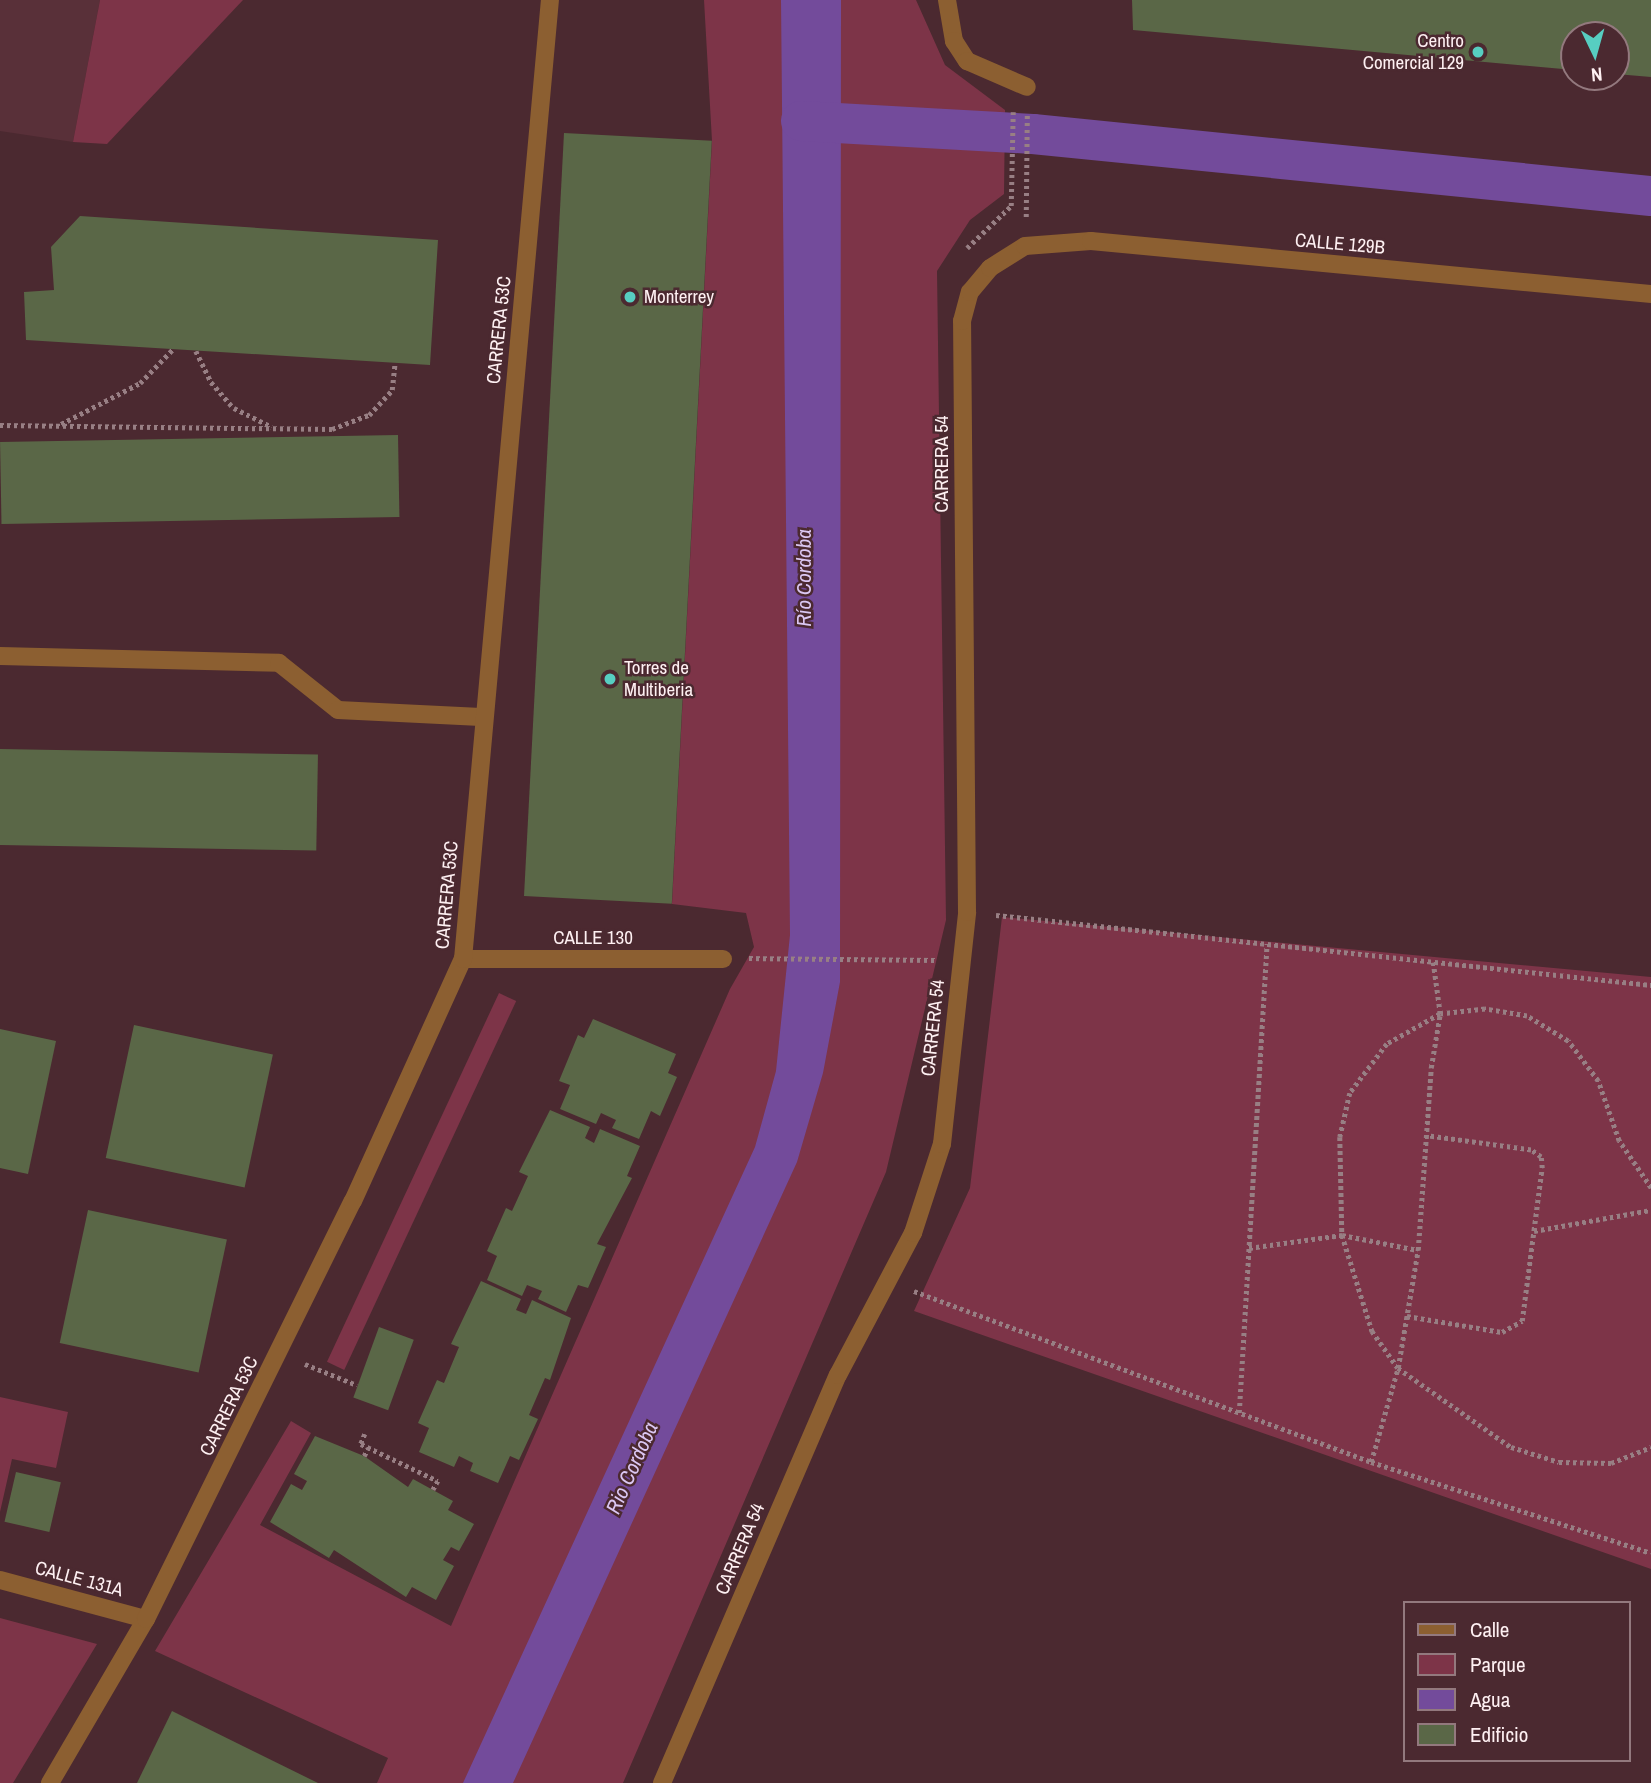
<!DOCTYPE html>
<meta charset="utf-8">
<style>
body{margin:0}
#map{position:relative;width:1651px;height:1783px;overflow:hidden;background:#4b2930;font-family:"Archivo Narrow",sans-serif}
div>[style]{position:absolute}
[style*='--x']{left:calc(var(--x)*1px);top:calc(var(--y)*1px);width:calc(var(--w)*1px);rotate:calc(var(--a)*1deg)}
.built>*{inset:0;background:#593039}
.green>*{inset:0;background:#7d3448;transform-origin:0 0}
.water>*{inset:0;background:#734b9b}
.canal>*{height:40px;margin:-20px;padding:0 20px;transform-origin:20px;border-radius:20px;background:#734b9b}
.building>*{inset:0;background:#5a6747;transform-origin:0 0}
.path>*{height:4.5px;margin-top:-2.25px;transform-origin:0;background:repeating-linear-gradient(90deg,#987f84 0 3.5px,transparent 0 7px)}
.minor>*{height:18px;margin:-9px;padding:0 9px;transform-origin:9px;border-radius:9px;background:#8c5f31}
.dots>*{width:19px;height:19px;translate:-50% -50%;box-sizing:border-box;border:4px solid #4b2930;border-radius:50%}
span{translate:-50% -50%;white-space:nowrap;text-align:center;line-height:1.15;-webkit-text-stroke:5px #4b2930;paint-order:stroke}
.poi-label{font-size:19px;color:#fef0f2}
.right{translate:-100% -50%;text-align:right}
.left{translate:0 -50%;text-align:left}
.street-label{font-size:19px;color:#fef0f2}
.water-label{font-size:21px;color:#dbc7f3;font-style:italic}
.legend{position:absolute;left:1403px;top:1601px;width:228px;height:161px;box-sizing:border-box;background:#4b2930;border:2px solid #93797e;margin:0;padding:9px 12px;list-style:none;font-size:21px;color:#fef0f2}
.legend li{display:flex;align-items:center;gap:14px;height:35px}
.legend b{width:35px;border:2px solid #93797e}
.north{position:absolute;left:1560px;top:21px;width:70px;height:70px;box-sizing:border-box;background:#4b2930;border:2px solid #93797e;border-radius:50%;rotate:175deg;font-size:19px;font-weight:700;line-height:28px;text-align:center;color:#fef0f2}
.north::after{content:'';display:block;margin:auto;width:24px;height:32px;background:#57cec1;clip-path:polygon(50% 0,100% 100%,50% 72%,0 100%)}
</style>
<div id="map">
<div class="built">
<div style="clip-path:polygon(0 0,100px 0,73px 142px,0 131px)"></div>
</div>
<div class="green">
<div style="clip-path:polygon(100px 0,243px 0,107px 144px,73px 142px)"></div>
<div style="clip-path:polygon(704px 0,916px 0,945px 65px,1005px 110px,1004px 194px,970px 220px,937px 271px,946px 920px,886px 1172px,623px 1783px,377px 1783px,388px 1758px,155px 1651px,291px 1421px,311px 1433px,260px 1525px,451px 1626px,730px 989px,754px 947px,746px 913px,672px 904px,712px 141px)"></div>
<div style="clip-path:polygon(1002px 917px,1651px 977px,1651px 1569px,914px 1311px,970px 1188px)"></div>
<div style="left:499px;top:993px;width:19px;height:407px;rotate:25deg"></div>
<div style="clip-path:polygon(0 1397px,68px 1412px,56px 1468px,12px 1459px,0 1512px)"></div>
<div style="clip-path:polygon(0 1618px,97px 1644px,13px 1783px,0 1783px)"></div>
</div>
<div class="water">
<div style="clip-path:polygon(781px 0,841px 0,840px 982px,823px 1073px,797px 1162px,513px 1783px,463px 1783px,755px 1147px,776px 1071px,790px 935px)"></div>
</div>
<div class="canal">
<div style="--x:801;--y:121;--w:232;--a:3.2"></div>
<div style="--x:1033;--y:134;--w:621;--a:5.73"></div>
</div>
<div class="building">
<div style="clip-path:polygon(1132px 0,1651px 0,1651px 77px,1616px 74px,1616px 35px,1574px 35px,1574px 70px,1133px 30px)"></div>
<div style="left:564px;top:133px;width:148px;height:764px;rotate:3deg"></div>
<div style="clip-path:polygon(80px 216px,438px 240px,430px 365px,26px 340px,24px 292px,54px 290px,51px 247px)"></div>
<div style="left:398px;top:435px;width:82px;height:398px;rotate:89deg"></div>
<div style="left:0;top:749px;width:318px;height:96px;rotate:1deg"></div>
<div style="clip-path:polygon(593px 1019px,676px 1054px,668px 1073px,677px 1077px,660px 1116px,651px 1111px,639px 1139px,612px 1128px,616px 1120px,601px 1113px,596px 1124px,560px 1109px,570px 1085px,559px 1081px,578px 1035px,584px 1038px)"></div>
<div style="left:134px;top:1025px;width:142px;height:136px;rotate:12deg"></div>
<div style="clip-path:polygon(0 1029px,56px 1041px,28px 1174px,0 1168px)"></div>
<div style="clip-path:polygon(550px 1110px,590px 1127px,585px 1138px,594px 1143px,600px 1129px,640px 1146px,627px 1176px,632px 1178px,597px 1244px,606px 1247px,588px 1288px,578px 1285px,566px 1312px,538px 1299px,542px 1291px,527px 1285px,522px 1296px,487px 1280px,497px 1256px,487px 1251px,506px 1208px,512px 1211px,528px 1176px,519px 1172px)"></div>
<div style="left:88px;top:1210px;width:142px;height:136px;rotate:12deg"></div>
<div style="clip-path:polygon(481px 1281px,521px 1299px,516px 1310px,526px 1314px,532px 1300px,571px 1318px,550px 1380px,545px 1378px,529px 1415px,538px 1419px,519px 1460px,510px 1456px,498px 1483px,470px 1471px,473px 1463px,459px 1456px,454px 1467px,419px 1452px,429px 1428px,418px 1423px,437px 1380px,444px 1383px,459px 1347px,451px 1344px)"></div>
<div style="left:379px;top:1327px;width:37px;height:75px;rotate:20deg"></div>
<div style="clip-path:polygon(315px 1436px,364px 1456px,408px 1487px,413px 1479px,453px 1501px,448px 1510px,474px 1524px,459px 1551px,451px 1547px,443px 1560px,454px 1566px,436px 1600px,412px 1587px,406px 1597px,334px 1550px,329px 1558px,270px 1522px,291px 1484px,302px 1490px,307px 1481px,294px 1474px)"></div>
<div style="left:16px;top:1472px;width:46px;height:51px;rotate:13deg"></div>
<div style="clip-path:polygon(172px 1711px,318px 1783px,137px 1783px)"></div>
</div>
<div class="path">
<div style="--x:1026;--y:217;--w:103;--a:-89.4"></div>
<div style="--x:967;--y:248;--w:61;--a:-43.7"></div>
<div style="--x:1011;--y:206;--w:94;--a:-88.8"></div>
<div style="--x:196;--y:351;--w:34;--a:64"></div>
<div style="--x:211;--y:382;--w:35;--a:49"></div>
<div style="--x:234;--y:408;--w:42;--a:26.6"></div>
<div style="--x:61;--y:424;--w:89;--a:-27.4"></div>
<div style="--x:140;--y:383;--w:47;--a:-45.9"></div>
<div style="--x:0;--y:425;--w:332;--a:0.7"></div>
<div style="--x:332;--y:429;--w:40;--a:-21"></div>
<div style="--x:369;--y:415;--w:34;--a:-47"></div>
<div style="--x:392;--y:390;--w:27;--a:-84"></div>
<div style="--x:996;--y:915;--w:659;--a:6.1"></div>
<div style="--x:749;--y:958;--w:187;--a:0.6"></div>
<div style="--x:1651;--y:1188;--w:57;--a:-124.2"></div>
<div style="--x:1619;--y:1141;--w:64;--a:-109.3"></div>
<div style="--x:1598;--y:1081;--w:50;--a:-126.9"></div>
<div style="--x:1568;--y:1041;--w:48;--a:-148.6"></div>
<div style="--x:1527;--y:1016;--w:43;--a:-170.5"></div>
<div style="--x:1485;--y:1009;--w:45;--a:173.7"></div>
<div style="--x:1440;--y:1014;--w:61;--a:150.5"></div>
<div style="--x:1387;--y:1044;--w:61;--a:127.1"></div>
<div style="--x:1350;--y:1093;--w:45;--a:102.8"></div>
<div style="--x:1340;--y:1137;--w:98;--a:88.8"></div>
<div style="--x:1342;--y:1235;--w:101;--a:72.6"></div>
<div style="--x:1372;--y:1331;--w:45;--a:54.9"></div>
<div style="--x:1398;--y:1368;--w:138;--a:35"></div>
<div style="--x:1511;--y:1447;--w:50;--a:17.4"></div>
<div style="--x:1559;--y:1462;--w:52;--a:1.1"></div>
<div style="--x:1611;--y:1463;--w:43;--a:-21.8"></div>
<div style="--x:1534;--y:1231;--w:119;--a:-10.2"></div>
<div style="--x:1249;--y:1248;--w:94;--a:-8"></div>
<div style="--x:1342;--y:1235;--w:77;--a:11.2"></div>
<div style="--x:914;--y:1291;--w:488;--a:20.5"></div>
<div style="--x:1371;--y:1462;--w:294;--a:18"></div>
<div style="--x:1407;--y:1316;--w:96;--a:9.6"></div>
<div style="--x:1502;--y:1332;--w:23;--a:-29"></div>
<div style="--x:1522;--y:1321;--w:154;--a:-82.6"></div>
<div style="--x:1542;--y:1168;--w:11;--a:-95"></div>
<div style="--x:1541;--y:1157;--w:12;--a:-145"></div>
<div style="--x:1531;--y:1150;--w:103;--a:-172.2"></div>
<div style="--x:305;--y:1364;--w:56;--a:22"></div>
<div style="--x:1239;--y:1413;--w:470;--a:-86.6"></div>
<div style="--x:365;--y:1434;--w:11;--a:112"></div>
<div style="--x:361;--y:1444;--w:85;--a:25.7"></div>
<div style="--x:438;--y:1481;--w:10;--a:119"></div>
<div style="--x:364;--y:1456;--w:9;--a:-63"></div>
<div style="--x:1371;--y:1462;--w:98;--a:-74"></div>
<div style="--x:1398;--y:1368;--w:120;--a:-80.4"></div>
<div style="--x:1418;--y:1250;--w:182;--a:-85.9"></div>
<div style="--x:1431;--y:1068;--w:55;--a:-80.5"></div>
<div style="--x:1440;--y:1014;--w:52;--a:-97.7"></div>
</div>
<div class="minor">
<div style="--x:947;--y:0;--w:42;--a:80.3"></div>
<div style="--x:954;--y:41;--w:24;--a:57"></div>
<div style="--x:967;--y:61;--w:65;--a:23.4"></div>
<div style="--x:0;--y:656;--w:279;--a:1.4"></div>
<div style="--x:279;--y:663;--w:75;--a:38.5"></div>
<div style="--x:338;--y:710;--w:143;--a:2.8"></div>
<div style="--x:463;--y:959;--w:260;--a:0"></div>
<div style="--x:0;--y:1580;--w:151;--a:15"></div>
<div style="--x:50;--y:1783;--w:190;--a:-59.7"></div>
<div style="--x:146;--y:1619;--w:466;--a:-63.7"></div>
<div style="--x:353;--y:1201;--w:266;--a:-65.6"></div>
<div style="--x:463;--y:959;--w:963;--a:-84.82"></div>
<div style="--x:662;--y:1783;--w:444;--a:-66.7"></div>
<div style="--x:838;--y:1375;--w:161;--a:-62.2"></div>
<div style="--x:913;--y:1233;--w:94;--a:-72"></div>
<div style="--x:942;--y:1144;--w:233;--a:-83.8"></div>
<div style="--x:967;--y:912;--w:591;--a:-90.48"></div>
<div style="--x:962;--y:321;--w:30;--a:-75"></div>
<div style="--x:970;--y:292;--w:31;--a:-50"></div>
<div style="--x:990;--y:268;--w:41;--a:-32.2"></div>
<div style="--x:1025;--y:246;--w:66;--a:-4.3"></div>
<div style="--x:1091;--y:241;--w:563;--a:5.41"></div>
</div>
<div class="dots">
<div style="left:1478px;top:52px;background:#57cec1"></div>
<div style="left:630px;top:297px;background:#57cec1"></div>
<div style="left:610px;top:679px;background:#57cec1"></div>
</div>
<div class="poi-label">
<span class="right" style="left:1464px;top:52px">Centro<br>Comercial 129</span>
<span class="left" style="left:644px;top:297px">Monterrey</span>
<span class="left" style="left:624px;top:679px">Torres de<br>Multiberia</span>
</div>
<div class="street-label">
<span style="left:1340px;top:244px;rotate:5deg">CALLE 129B</span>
<span style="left:499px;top:330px;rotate:-84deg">CARRERA 53C</span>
<span style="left:942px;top:464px;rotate:-90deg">CARRERA 54</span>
<span style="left:447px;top:895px;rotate:-85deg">CARRERA 53C</span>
<span style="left:593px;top:938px">CALLE 130</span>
<span style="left:933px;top:1028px;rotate:-84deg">CARRERA 54</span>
<span style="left:229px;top:1406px;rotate:-64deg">CARRERA 53C</span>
<span style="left:740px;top:1549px;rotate:-67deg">CARRERA 54</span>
<span style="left:79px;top:1579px;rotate:15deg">CALLE 131A</span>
</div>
<div class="water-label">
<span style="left:804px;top:578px;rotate:-90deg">Río Cordoba</span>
<span style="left:632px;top:1468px;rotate:-66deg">Rio Cordoba</span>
</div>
<ul class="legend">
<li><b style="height:9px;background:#8c5f31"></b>Calle</li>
<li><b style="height:19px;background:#7d3448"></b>Parque</li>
<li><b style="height:19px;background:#734b9b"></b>Agua</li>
<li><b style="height:19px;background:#5a6747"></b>Edificio</li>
</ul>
<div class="north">N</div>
</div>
